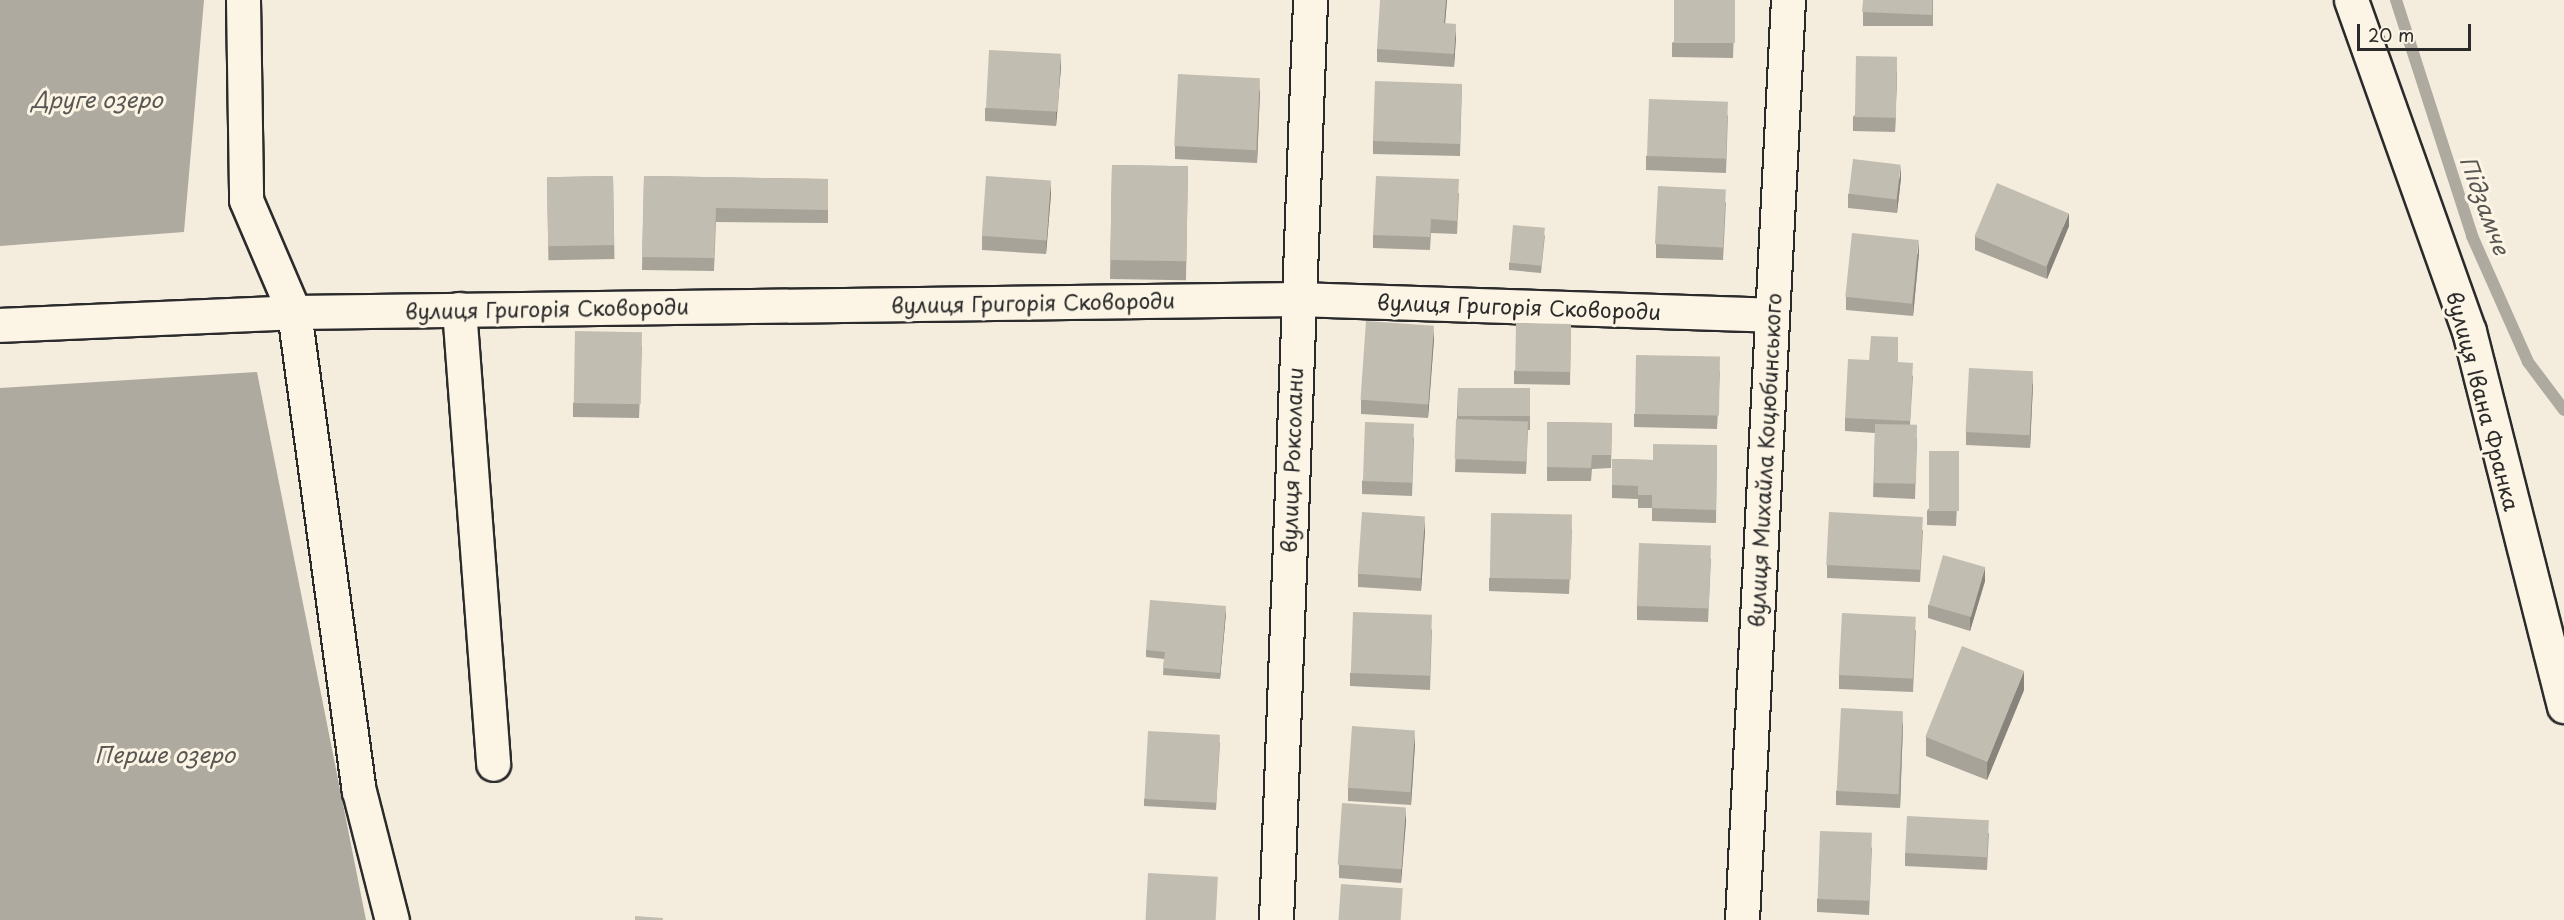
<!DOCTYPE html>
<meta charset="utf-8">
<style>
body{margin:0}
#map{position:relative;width:2564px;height:920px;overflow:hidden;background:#f4edde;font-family:"Playpen Sans",sans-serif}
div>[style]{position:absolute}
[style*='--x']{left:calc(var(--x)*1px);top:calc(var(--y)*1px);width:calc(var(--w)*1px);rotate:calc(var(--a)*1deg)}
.water>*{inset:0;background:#afaaa0}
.stream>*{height:12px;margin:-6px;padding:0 6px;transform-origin:6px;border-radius:6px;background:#afaaa0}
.roads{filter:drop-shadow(2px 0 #2b2b2b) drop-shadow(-2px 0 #2b2b2b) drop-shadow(0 2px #2b2b2b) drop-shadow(0 -2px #2b2b2b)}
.minor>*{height:33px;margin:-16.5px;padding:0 16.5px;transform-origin:16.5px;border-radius:16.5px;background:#fcf5e5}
.wall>*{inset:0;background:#a7a398;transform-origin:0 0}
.shaded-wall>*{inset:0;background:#88847c}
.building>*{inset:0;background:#c2bdb1;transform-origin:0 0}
span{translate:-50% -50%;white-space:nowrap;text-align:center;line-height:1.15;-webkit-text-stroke:6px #fcf5e5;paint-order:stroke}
.street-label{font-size:21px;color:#2b2b2b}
.water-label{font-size:22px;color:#595754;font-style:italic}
.scale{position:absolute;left:2357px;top:24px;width:114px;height:27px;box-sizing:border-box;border:3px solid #2b2b2b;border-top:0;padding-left:8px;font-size:18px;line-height:21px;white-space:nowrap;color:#2b2b2b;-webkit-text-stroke:4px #fcf5e5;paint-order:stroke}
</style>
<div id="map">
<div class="water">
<div style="clip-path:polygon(0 0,204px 0,184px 232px,0 246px)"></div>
<div style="clip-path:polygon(257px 372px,366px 920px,0 920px,0 388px)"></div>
</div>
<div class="stream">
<div style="--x:2396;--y:0;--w:248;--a:72.1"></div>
<div style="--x:2472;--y:236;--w:138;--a:66"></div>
<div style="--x:2528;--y:362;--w:60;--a:53.1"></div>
</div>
<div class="roads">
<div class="minor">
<div style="--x:243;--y:0;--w:200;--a:89.1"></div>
<div style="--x:246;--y:200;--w:122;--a:66.8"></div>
<div style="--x:294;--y:312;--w:483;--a:82.3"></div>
<div style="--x:359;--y:791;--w:133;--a:75.7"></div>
<div style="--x:2351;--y:0;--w:351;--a:70.4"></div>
<div style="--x:2469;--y:331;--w:387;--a:75.8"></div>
<div style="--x:459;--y:309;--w:456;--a:85.7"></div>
<div style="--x:0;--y:325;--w:294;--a:-2.5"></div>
<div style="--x:294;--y:312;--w:1003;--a:-0.74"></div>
<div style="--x:1297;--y:299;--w:474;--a:1.9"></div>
<div style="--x:1276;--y:920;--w:921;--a:-87.88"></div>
<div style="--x:1742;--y:920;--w:921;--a:-87.14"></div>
</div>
</div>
<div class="wall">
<div style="clip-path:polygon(1447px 0,1445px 23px,1456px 37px,1454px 67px,1377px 62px,1377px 49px)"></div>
<div style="clip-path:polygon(1735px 0,1733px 58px,1672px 57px,1672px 43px)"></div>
<div style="left:1863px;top:0;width:70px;height:26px"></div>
<div style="clip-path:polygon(1061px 67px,1056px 126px,985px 121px,985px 108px)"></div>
<div style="clip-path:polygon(1897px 71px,1895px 132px,1853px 131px,1853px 117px)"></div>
<div style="clip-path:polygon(1462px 84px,1460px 156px,1373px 154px,1373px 141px)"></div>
<div style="clip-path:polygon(1260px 91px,1257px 163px,1175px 159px,1175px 146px)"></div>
<div style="clip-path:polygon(1728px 115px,1726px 173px,1646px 170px,1646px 156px)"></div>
<div style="left:1112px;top:165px;width:76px;height:114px;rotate:1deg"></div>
<div style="left:613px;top:176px;width:83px;height:66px;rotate:89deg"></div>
<div style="clip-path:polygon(644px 176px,828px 179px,828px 223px,716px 222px,714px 271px,642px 270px)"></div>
<div style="clip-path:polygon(1901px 178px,1897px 213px,1848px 208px,1848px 194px)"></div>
<div style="clip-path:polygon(1459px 193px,1457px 234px,1431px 233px,1430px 250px,1373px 248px,1373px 235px)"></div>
<div style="clip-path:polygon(1051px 194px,1046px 254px,982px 250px,982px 236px)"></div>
<div style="clip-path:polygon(1726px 202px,1723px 260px,1656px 258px,1656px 244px)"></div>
<div style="clip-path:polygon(2069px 226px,2047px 279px,1975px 250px,1975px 237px)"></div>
<div style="clip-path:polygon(1545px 235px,1541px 273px,1509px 270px,1509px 263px)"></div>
<div style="clip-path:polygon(1919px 253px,1913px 316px,1846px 310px,1846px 297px)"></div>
<div style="clip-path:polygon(1571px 324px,1570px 385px,1514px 384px,1514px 371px)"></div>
<div style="clip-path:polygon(1434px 339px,1428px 418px,1361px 414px,1361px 400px)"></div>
<div style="clip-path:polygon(642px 346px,639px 418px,573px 417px,573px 403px)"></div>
<div style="clip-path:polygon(1898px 362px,1913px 376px,1910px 425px,1917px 439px,1915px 499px,1873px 497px,1875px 433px,1845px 431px,1845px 418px)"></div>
<div style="clip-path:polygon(1720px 371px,1717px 429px,1634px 427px,1634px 414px)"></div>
<div style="clip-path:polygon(2033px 384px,2030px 448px,1966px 445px,1966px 432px)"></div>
<div style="clip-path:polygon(1458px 388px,1530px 388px,1530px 430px,1528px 430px,1526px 474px,1455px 472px)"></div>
<div style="clip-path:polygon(1547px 422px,1612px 423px,1611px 468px,1592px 469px,1591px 481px,1547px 481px)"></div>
<div style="clip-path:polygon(1414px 437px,1412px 496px,1362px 494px,1362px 481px)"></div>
<div style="clip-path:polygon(1717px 445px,1716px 523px,1652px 521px,1652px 508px,1638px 508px,1638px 499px,1612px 498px,1612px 459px,1653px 460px)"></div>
<div style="clip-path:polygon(1959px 465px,1956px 526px,1927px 525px,1927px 511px)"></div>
<div style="clip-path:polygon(1572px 529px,1569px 594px,1489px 591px,1489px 578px)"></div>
<div style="clip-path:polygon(1425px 530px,1421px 591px,1358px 587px,1358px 574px)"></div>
<div style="clip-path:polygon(1923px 530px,1920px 582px,1827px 578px,1827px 565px)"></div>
<div style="clip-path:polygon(1711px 558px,1708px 622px,1637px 620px,1637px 606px)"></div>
<div style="clip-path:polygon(1985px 581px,1970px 631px,1928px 618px,1928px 605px)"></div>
<div style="clip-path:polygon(1226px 613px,1220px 679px,1163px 675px,1164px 659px,1146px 657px,1146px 650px)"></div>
<div style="clip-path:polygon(1432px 629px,1430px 690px,1350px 686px,1350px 673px)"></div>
<div style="clip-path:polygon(1916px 630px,1913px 692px,1839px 689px,1839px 675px)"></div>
<div style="clip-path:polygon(2024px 690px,1987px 780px,1926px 756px,1926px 737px)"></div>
<div style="clip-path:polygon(1903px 724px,1900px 808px,1836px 805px,1836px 791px)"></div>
<div style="clip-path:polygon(1220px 742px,1216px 810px,1144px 806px,1144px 799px)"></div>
<div style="clip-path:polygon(1415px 744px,1411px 805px,1348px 801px,1348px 788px)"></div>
<div style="clip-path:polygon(1406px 821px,1401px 883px,1339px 878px,1339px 865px)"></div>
<div style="clip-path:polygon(1989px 833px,1987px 870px,1905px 866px,1905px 853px)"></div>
<div style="clip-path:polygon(1872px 847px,1869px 915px,1817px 912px,1817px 899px)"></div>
</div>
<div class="shaded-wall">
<div style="clip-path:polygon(1446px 0,1447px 0,1444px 36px,1444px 23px)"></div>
<div style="clip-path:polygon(1456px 24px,1456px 37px,1454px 67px,1454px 54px)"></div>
<div style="clip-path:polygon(1061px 54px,1061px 67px,1056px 126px,1056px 113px)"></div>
<div style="clip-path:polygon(1897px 57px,1897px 71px,1895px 132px,1895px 119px)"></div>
<div style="clip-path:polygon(1260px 78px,1260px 91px,1257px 163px,1257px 150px)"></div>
<div style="clip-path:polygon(1901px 165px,1901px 178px,1897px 213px,1897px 200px)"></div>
<div style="clip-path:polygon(1051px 180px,1051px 194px,1046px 254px,1046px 241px)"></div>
<div style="clip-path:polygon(2069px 213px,2069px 226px,2047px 279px,2047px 266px)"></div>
<div style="clip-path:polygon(1919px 240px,1919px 253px,1913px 316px,1913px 303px)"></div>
<div style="clip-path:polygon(1434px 326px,1434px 339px,1428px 418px,1428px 405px)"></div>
<div style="clip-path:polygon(2033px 371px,2033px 384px,2030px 448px,2030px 435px)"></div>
<div style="clip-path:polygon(1425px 516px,1425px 530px,1421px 591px,1421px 578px)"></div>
<div style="clip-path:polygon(1985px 567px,1985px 581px,1970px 631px,1970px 617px)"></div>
<div style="clip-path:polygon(1226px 606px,1226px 613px,1220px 679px,1220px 673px)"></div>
<div style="clip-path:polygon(2024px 671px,2024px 690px,1987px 780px,1987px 761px)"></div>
<div style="clip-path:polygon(1903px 711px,1903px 724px,1900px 808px,1900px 794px)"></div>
<div style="clip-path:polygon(1415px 730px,1415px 744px,1411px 805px,1411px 792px)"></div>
<div style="clip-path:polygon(1406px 807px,1406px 821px,1401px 883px,1401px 869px)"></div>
</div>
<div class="building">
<div style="clip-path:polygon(1380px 0,1446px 0,1444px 23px,1456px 24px,1454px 54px,1377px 49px)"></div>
<div style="left:1674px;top:0;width:61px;height:43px"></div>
<div style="clip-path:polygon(1863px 0,1932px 0,1932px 15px,1862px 12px)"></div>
<div style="left:989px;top:50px;width:72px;height:58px;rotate:3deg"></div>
<div style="left:1856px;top:56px;width:41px;height:61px;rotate:1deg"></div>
<div style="left:1178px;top:74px;width:82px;height:72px;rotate:3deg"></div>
<div style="left:1375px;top:81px;width:87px;height:60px;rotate:2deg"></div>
<div style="left:1649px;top:99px;width:79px;height:57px;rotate:2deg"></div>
<div style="left:1853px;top:159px;width:48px;height:35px;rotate:7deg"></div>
<div style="left:1112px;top:165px;width:76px;height:95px;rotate:1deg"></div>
<div style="left:613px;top:176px;width:69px;height:66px;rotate:89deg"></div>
<div style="clip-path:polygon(644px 176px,828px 179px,828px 210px,716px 208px,714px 258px,642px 257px)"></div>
<div style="left:986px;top:176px;width:65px;height:60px;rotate:4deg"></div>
<div style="clip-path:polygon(1376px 176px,1459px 179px,1457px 221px,1431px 219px,1430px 237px,1373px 235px)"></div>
<div style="left:1997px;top:183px;width:78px;height:58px;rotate:23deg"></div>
<div style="left:1658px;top:186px;width:68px;height:58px;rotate:3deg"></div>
<div style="left:1513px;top:225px;width:32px;height:38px;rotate:5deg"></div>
<div style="left:1852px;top:233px;width:67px;height:64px;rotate:6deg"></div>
<div style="left:1366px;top:321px;width:68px;height:79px;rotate:4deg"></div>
<div style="left:1516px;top:323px;width:55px;height:48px;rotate:1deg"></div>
<div style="left:575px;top:331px;width:67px;height:72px;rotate:1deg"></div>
<div style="clip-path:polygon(1871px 336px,1898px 337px,1898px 362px,1913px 363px,1910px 421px,1845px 418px,1848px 359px,1869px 360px)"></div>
<div style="left:1636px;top:355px;width:84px;height:59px;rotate:1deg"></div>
<div style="left:1969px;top:368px;width:64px;height:64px;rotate:3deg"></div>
<div style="left:1458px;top:388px;width:72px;height:28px"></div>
<div style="left:1456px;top:419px;width:72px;height:40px;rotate:2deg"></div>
<div style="left:1365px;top:422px;width:49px;height:59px;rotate:2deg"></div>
<div style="clip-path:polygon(1547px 422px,1612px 423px,1611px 455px,1592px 455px,1591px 468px,1547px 467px)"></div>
<div style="left:1875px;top:424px;width:42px;height:59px;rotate:1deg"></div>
<div style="clip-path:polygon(1653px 444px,1717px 445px,1716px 510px,1652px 508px,1652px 495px,1638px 495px,1638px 486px,1612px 485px,1612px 459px,1653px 460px)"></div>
<div style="left:1929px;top:451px;width:30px;height:60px"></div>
<div style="left:1362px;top:512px;width:63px;height:62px;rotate:4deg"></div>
<div style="left:1829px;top:512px;width:94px;height:53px;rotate:3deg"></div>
<div style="left:1491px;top:513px;width:81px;height:65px;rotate:1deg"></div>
<div style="left:1639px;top:543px;width:72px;height:63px;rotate:2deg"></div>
<div style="left:1943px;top:555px;width:44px;height:52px;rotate:16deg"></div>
<div style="clip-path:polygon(1150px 600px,1226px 606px,1220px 673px,1163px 668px,1165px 652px,1146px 650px)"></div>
<div style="left:1353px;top:612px;width:79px;height:61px;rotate:2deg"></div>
<div style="left:1842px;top:613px;width:74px;height:62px;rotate:3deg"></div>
<div style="left:1962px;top:646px;width:67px;height:98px;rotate:22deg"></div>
<div style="left:1841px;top:708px;width:62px;height:83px;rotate:3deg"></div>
<div style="left:1352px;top:726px;width:63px;height:62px;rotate:4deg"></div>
<div style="left:1148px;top:731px;width:72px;height:68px;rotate:3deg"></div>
<div style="left:1342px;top:803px;width:64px;height:62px;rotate:4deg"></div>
<div style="left:1907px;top:816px;width:82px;height:37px;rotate:3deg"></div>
<div style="left:1820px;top:831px;width:52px;height:68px;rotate:2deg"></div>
<div style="left:1148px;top:873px;width:70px;height:47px;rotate:3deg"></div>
<div style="left:1341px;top:884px;width:62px;height:36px;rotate:4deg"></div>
<div style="clip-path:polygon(635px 916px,663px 918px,663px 920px,635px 920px)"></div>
</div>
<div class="street-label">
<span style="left:1033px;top:302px;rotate:-1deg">вулиця Григорія Сковороди</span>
<span style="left:1519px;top:306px;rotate:2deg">вулиця Григорія Сковороди</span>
<span style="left:547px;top:308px;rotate:-1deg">вулиця Григорія Сковороди</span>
<span style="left:2484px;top:401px;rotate:75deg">вулиця Івана Франка</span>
<span style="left:1291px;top:460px;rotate:-88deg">вулиця Роксолани</span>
<span style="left:1764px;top:460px;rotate:-87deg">вулиця Михайла Коцюбинського</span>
</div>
<div class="water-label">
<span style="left:97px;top:99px">Друге озеро</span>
<span style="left:2486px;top:205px;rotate:70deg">Підзамче</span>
<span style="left:165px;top:754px">Перше озеро</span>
</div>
<div class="scale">20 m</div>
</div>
